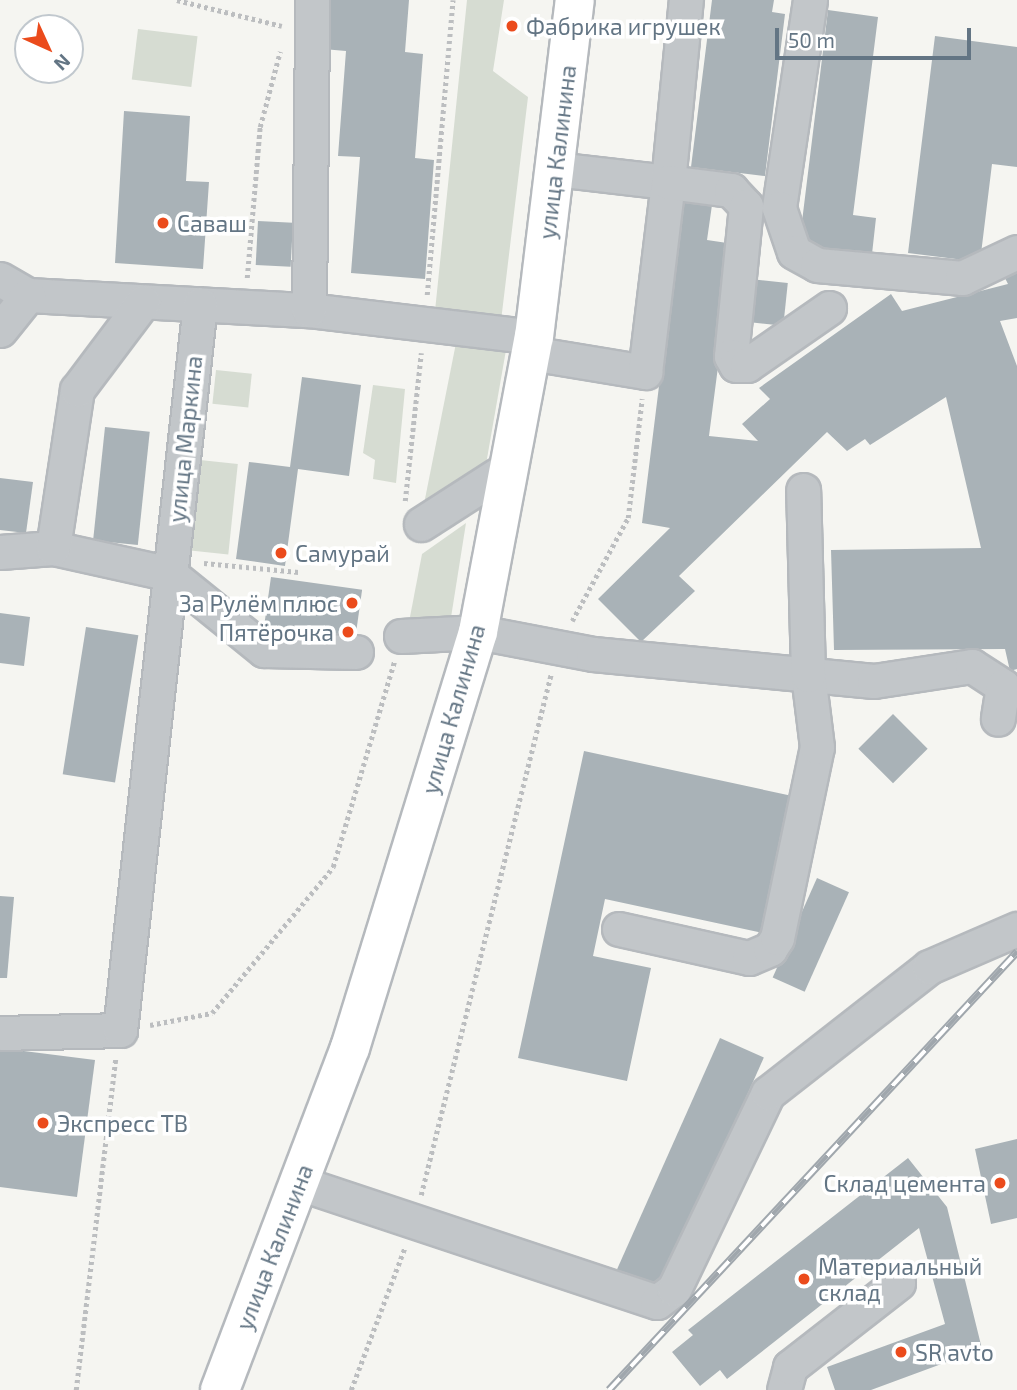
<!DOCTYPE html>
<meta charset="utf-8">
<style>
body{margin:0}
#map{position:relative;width:1017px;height:1390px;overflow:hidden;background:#f5f5f1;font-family:"Exo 2",sans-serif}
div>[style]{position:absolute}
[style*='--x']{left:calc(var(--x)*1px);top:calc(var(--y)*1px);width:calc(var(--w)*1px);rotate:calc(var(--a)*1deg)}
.green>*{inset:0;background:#d6dcd2;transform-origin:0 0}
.building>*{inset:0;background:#a9b2b7;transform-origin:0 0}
.path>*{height:4.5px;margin-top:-2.25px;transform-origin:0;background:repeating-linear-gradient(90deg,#bcbec0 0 3.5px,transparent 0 7px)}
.roads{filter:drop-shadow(2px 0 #b5b9bd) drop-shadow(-2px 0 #b5b9bd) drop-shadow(0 2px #b5b9bd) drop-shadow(0 -2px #b5b9bd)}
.minor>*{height:33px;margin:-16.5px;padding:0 16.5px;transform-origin:16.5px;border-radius:16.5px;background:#c2c6c9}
.major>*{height:38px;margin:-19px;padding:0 19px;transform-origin:19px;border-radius:19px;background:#fff}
.rail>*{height:8px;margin-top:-4px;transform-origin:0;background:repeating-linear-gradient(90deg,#fff 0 16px,#a0a7ad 0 32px);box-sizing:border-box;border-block:2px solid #a0a7ad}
.dots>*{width:19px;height:19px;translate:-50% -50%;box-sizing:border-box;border:4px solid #fff;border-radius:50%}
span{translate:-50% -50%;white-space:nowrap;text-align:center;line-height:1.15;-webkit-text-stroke:7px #fff;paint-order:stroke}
.poi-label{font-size:23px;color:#637584}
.left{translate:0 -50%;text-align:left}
.right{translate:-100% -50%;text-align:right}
.street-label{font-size:23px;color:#637584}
.north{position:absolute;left:14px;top:14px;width:70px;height:70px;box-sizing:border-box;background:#fff;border:2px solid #c1c8ce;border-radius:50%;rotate:135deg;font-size:19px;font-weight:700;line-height:28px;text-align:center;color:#637584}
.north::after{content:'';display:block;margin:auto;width:24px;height:32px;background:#eb4b1c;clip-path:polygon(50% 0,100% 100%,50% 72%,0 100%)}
.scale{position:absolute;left:775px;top:28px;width:196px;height:32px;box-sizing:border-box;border:4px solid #637584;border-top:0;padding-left:9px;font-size:21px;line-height:24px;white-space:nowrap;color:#637584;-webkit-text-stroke:5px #fff;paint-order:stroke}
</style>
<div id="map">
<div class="green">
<div style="clip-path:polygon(467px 0,504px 0,493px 71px,528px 97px,501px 321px,435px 311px)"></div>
<div style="left:138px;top:29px;width:60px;height:51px;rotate:7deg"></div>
<div style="clip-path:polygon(456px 343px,506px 350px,485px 470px,424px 504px)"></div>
<div style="left:216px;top:370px;width:36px;height:34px;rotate:6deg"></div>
<div style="clip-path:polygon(373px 385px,405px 389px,396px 483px,373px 479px,375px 460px,363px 453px)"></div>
<div style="left:200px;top:460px;width:38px;height:91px;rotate:6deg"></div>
<div style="clip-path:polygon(466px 523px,449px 630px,410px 617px,422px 554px)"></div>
</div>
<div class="building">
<div style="clip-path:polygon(327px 0,409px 0,405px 52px,423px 54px,415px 158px,434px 160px,425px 279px,351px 273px,360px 157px,338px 156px,346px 51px,323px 49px)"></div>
<div style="clip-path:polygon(712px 0,774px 0,772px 12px,785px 14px,765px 176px,691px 167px)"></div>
<div style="clip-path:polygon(828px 10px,878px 17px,853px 215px,876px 218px,872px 254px,799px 246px)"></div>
<div style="clip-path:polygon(935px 36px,1017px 47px,1017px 167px,992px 164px,980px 262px,908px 253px)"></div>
<div style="clip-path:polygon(124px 111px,190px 116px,186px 181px,209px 182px,203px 269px,115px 263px)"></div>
<div style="clip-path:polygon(682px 201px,712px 205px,707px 240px,734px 244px,709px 436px,758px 441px,742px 424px,770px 399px,759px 388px,891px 294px,902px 311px,1008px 284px,1002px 272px,1017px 264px,1017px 318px,1000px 321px,1017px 366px,1017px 669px,1010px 671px,1005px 649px,834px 650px,831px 550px,981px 548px,946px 397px,870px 445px,865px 439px,847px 451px,827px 432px,679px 576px,695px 591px,641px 642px,598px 599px,670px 528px,642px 523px)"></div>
<div style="left:258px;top:221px;width:35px;height:44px;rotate:3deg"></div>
<div style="left:750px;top:279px;width:38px;height:43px;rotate:6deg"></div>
<div style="clip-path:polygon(302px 377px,361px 385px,349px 476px,298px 469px,285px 566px,236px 559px,249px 462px,290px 467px)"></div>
<div style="left:105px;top:427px;width:45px;height:114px;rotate:6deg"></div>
<div style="clip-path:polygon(0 478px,33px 482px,26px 533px,0 530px)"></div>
<div style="left:271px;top:577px;width:92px;height:51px;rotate:8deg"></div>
<div style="clip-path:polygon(0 613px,30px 617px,24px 666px,0 663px)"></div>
<div style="left:86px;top:627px;width:53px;height:149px;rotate:9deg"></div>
<div style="left:893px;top:714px;width:49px;height:49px;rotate:45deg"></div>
<div style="clip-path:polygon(584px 751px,797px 797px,768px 934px,605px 899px,593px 956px,651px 968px,627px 1081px,518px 1058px)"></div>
<div style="left:817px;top:878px;width:35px;height:109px;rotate:24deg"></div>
<div style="clip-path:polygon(0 896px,14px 897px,7px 978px,0 978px)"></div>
<div style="left:720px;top:1038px;width:48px;height:255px;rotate:24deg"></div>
<div style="clip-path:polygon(0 1048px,95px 1060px,77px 1197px,0 1187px)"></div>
<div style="clip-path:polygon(1017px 1139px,1017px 1218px,991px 1224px,975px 1149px)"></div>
<div style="clip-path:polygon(908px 1158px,947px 1207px,982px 1349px,871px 1390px,835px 1390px,827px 1367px,945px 1324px,919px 1228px,727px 1379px,720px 1370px,700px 1386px,672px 1352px,693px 1335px,688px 1330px)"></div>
</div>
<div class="path">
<div style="--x:177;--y:0;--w:108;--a:13.9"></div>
<div style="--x:247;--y:278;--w:152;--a:-85.1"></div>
<div style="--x:260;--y:127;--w:78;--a:-75.1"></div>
<div style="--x:427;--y:295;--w:296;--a:-85"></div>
<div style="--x:405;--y:501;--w:149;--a:-83.8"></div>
<div style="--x:204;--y:563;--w:95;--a:5.4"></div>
<div style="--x:572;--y:621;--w:117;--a:-61.5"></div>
<div style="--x:628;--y:518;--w:120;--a:-83.3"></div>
<div style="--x:150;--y:1025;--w:63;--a:-11"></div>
<div style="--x:212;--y:1013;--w:190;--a:-50.3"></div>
<div style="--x:333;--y:867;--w:214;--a:-73.4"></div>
<div style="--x:421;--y:1195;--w:537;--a:-75.99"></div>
<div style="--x:76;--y:1390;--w:335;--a:-83.2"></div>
<div style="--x:351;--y:1390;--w:153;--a:-69.3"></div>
</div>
<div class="roads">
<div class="minor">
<div style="--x:810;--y:0;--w:210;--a:98.5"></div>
<div style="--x:779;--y:208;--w:46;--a:71.2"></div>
<div style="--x:794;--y:252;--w:26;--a:29"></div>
<div style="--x:817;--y:265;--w:146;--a:5.1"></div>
<div style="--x:962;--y:278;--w:61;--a:-25.3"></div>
<div style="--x:555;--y:169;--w:114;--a:6.6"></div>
<div style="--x:668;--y:182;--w:183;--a:-84.4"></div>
<div style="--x:0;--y:279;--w:32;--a:30"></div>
<div style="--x:28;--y:295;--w:281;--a:3.1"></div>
<div style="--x:309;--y:310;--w:227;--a:6.8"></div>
<div style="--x:309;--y:310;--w:310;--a:-89.4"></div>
<div style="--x:0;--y:330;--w:45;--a:-51.3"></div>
<div style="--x:530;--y:353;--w:117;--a:9.4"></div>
<div style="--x:645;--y:372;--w:191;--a:-83.1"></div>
<div style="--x:668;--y:182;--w:64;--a:7.2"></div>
<div style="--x:731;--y:190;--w:22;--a:47"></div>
<div style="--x:746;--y:206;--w:151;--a:95.7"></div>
<div style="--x:731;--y:356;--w:10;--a:61"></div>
<div style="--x:736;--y:365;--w:11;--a:0"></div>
<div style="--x:747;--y:365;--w:100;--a:-34.8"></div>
<div style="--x:421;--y:524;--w:103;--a:-32.8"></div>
<div style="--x:53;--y:548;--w:120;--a:12.5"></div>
<div style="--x:170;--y:574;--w:121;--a:39"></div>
<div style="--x:264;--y:650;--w:92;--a:1.2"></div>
<div style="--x:0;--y:552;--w:53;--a:-4.3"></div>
<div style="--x:53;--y:548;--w:160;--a:-81.4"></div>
<div style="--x:77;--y:390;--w:110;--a:-53.1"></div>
<div style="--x:401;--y:636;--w:77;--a:-3"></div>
<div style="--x:478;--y:632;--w:117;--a:10.8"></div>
<div style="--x:593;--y:654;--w:282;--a:5.5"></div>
<div style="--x:874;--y:681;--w:99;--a:-8.7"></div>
<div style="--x:972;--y:666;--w:37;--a:33"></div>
<div style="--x:1003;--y:686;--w:33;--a:99"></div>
<div style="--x:619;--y:929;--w:133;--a:12.6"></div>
<div style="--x:749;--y:958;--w:23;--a:-23"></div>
<div style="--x:770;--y:949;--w:13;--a:-58"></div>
<div style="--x:777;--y:938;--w:195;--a:-78.2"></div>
<div style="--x:817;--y:747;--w:73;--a:-97.1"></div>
<div style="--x:808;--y:675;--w:185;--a:-91.5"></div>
<div style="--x:0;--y:1033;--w:120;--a:-1.4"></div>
<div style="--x:120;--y:1030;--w:730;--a:-83.71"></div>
<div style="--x:299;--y:1183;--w:377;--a:18.4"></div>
<div style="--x:657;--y:1302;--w:21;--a:-37"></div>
<div style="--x:674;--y:1289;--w:217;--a:-64.4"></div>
<div style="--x:768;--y:1093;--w:204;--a:-38"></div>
<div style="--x:929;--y:967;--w:96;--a:-23.4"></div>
<div style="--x:784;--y:1390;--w:24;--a:-75"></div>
<div style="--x:790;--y:1367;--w:137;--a:-37.9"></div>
</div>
<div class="major">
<div style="--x:220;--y:1390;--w:366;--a:-69.2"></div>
<div style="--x:350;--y:1048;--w:435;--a:-72.9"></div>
<div style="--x:478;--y:632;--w:300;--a:-79.3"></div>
<div style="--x:534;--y:337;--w:339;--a:-83.1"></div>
</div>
</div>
<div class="rail">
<div style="--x:609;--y:1390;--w:599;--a:-47.03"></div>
</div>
<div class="dots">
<div style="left:512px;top:26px;background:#eb4b1c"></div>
<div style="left:163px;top:223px;background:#eb4b1c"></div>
<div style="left:281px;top:553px;background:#eb4b1c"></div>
<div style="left:352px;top:603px;background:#eb4b1c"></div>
<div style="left:348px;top:632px;background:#eb4b1c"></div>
<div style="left:43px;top:1123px;background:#eb4b1c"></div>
<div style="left:1000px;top:1183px;background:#eb4b1c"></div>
<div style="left:804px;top:1279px;background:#eb4b1c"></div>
<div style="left:901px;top:1352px;background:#eb4b1c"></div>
</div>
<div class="poi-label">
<span class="left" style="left:526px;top:26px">Фабрика игрушек</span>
<span class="left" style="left:177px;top:223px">Саваш</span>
<span class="left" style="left:295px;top:553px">Самурай</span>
<span class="right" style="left:338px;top:603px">За Рулём плюс</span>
<span class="right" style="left:334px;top:632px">Пятёрочка</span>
<span class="left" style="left:57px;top:1123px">Экспресс ТВ</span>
<span class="right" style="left:986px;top:1183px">Склад цемента</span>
<span class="left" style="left:818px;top:1279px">Материальный<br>склад</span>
<span class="left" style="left:915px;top:1352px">SR avto</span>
</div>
<div class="street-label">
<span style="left:557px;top:152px;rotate:-83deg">улица Калинина</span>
<span style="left:185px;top:439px;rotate:-84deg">улица Маркина</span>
<span style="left:453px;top:709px;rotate:-74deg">улица Калинина</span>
<span style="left:274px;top:1247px;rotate:-69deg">улица Калинина</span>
</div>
<div class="north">N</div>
<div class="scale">50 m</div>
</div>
